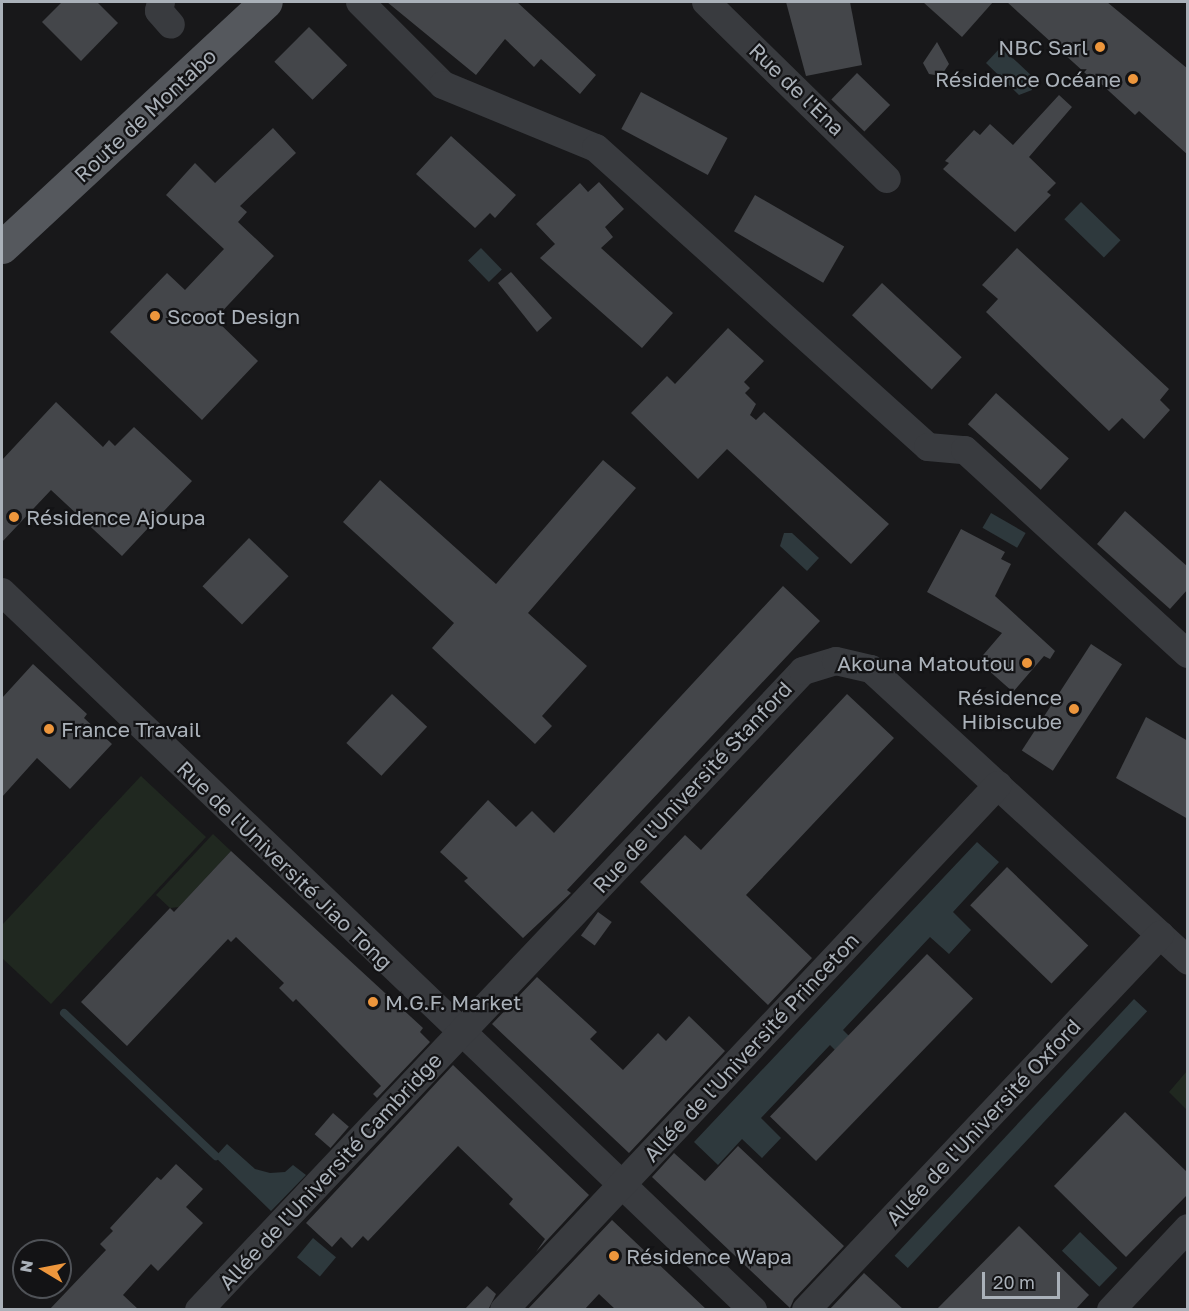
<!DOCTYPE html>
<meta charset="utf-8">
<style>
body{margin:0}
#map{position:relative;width:1189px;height:1311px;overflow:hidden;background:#18181a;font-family:"Golos Text",sans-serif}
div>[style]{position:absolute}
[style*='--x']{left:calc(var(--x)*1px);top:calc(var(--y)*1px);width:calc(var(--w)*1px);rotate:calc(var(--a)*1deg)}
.green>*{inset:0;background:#202820}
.water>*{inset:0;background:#2e393d;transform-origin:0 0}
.stream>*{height:8px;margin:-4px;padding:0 4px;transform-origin:4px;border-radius:4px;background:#2e393d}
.building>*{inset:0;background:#44464a;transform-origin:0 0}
.minor>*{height:28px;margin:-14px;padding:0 14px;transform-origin:14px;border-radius:14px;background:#393b3f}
.major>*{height:33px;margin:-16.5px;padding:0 16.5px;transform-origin:16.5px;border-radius:16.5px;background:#55585d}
.dots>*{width:16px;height:16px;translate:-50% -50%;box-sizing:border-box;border:3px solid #131315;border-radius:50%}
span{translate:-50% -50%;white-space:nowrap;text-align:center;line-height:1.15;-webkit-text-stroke:4.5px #131315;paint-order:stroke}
.poi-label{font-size:21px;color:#aab1b9}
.right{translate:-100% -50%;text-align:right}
.left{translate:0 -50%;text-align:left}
.street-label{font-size:21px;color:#aab1b9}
.frame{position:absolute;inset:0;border:3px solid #aab1b9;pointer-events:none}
.north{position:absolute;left:12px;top:1239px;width:60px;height:60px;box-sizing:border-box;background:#131315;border:2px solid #4f5257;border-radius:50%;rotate:280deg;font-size:16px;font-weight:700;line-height:24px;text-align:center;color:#aab1b9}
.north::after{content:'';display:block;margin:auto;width:21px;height:27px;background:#ed963c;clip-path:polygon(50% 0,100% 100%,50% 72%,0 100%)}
.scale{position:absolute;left:982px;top:1272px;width:78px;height:27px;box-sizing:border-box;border:3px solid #aab1b9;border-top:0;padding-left:8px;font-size:18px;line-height:21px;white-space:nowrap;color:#aab1b9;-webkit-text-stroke:4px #131315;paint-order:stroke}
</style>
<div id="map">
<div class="green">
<div style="clip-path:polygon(141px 776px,206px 837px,51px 1004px,2px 958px,2px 925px)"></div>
<div style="clip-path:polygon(213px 834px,231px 851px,179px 907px,170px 908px,156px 895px)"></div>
<div style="clip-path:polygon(1187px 1071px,1187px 1110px,1169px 1092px)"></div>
</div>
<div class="water">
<div style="clip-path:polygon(1001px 47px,1034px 78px,1030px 83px,1032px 90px,1019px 95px,986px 63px)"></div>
<div style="left:1081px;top:202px;width:55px;height:24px;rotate:44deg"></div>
<div style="left:481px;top:248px;width:30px;height:18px;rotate:46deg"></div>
<div style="left:991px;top:513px;width:40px;height:17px;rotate:30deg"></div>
<div style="clip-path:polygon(784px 533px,792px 533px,819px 558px,807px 571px,780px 546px)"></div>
<div style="clip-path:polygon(977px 842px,999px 862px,953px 912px,971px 930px,949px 954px,930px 937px,843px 1030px,861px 1048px,847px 1062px,830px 1045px,761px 1118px,781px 1138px,762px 1158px,742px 1139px,718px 1165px,694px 1142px)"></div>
<div style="left:1134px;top:999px;width:18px;height:351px;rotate:43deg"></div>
<div style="clip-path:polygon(227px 1144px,255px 1169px,270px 1173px,285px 1172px,293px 1165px,306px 1175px,271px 1211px,215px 1157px)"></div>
<div style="left:1080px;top:1232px;width:52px;height:26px;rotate:44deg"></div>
<div style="left:313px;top:1238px;width:30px;height:25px;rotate:40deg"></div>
</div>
<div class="stream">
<div style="--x:64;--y:1013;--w:209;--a:43.3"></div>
</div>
<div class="building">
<div style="clip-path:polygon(62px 2px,97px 2px,118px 23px,81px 61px,42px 22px)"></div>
<div style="clip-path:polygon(387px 2px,517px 2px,596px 75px,580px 94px,541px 59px,534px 67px,505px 39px,476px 75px)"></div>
<div style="clip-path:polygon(786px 2px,850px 2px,862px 65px,806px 76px)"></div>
<div style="clip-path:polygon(923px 2px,993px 2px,962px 37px)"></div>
<div style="clip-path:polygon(1007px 2px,1107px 2px,1188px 69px,1188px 155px,1139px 111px,1135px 115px,1098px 81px,1096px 83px)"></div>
<div style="left:309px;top:27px;width:54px;height:49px;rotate:45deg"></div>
<div style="clip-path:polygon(937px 42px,949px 64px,941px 76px,929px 74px,923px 63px)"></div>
<div style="left:857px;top:73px;width:46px;height:37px;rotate:44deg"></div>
<div style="left:641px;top:92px;width:98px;height:42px;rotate:28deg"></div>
<div style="clip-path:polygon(1059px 95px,1072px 107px,1029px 157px,1056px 183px,1047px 192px,1051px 195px,1015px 232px,943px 169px,949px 163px,945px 161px,974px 130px,980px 135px,990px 124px,1013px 145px)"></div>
<div style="clip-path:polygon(273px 128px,296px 153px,240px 206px,247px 212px,238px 222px,274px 256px,215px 319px,258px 361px,202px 420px,110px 332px,167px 273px,185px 290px,224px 249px,166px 195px,195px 163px,215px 183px)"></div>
<div style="clip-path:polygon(451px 136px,516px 195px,495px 218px,490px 213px,475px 228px,416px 174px)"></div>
<div style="clip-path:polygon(599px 182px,624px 209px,605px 227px,613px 237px,601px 248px,673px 313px,642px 348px,540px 258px,555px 244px,536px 224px,580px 183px,588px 192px)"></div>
<div style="left:755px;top:195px;width:103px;height:42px;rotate:30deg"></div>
<div style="clip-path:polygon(1017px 248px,1169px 389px,1160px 400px,1170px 410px,1144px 439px,1122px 418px,1109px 431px,986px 312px,998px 299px,982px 285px)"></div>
<div style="clip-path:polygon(511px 272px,552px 318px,537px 332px,498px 283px)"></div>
<div style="left:882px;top:283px;width:109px;height:44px;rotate:43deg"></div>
<div style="clip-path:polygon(728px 328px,764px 361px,744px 382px,750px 388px,745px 393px,756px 404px,750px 415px,756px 420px,764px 412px,889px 524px,851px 564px,727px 449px,698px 479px,631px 413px,667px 376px,675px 384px)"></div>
<div style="left:996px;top:393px;width:98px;height:42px;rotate:42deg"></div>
<div style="clip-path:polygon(56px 402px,103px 447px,109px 440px,115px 446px,134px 427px,192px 481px,122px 556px,51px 490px,2px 542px,2px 460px)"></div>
<div style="clip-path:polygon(603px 460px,636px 488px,528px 613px,587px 666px,542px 716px,552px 726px,535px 744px,432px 648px,454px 623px,343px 522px,380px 480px,496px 584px)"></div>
<div style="clip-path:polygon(1125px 511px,1188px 567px,1188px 589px,1170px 609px,1097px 544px)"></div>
<div style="clip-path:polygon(961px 529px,1005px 552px,1001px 559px,1011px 564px,995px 596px,1055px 651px,1050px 659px,1044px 656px,1013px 692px,978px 661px,1002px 633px,927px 592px)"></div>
<div style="left:249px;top:538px;width:55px;height:67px;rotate:44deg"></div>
<div style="clip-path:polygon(783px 586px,820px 621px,567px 890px,571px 893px,523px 938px,464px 881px,468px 878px,440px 852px,488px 800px,516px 827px,532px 811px,554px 833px)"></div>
<div style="left:1091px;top:644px;width:37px;height:127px;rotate:33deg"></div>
<div style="clip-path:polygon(33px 664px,87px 714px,84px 718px,112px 744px,70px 789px,37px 758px,2px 797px,2px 698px)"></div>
<div style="left:392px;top:694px;width:48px;height:67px;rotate:43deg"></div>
<div style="clip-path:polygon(847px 694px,894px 738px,746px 895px,812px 958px,768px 1005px,640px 882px,685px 835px,701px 850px)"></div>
<div style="clip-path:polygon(1146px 717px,1188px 741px,1188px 819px,1116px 778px)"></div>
<div style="clip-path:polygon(231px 851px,423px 1028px,420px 1032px,430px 1042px,377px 1098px,373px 1094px,381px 1086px,296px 999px,293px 1002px,279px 988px,284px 983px,236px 937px,231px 942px,228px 939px,127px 1046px,81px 1002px,170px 908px,174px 912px)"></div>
<div style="left:1007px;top:867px;width:113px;height:53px;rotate:44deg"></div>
<div style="left:598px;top:912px;width:17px;height:29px;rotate:36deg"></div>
<div style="left:927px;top:954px;width:64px;height:226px;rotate:44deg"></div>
<div style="clip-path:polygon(537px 977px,597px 1032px,590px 1039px,623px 1070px,658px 1033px,666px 1041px,689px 1016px,725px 1051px,629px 1153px,492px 1024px)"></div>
<div style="clip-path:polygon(453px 1065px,589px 1195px,536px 1252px,545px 1239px,509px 1204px,513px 1199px,458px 1146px,368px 1241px,363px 1236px,352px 1248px,341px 1237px,332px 1247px,306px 1223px)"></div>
<div style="clip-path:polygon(1125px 1112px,1188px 1173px,1188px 1194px,1126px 1257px,1054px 1186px)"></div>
<div style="left:333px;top:1113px;width:21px;height:28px;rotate:41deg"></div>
<div style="clip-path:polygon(738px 1146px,844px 1246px,794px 1299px,790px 1308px,652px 1177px,674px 1153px,705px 1181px)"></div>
<div style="clip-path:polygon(176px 1164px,203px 1189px,186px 1207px,203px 1223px,158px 1271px,151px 1264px,123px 1295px,139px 1310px,49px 1310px,106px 1250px,100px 1244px,113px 1231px,110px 1228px,157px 1177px,161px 1180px)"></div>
<div style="clip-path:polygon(612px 1220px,707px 1310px,616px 1310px,599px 1294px,584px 1310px,527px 1310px)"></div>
<div style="clip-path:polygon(1019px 1226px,1089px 1295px,1075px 1310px,936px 1310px)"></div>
<div style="clip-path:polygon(864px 1273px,904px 1310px,829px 1310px)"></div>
<div style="clip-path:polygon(487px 1286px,496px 1294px,488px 1310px,464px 1310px)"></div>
</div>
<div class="minor">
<div style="--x:161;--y:2;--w:9;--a:103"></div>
<div style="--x:159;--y:11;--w:18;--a:49"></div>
<div style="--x:360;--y:2;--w:117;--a:45"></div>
<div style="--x:443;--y:85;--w:165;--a:22.4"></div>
<div style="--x:596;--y:148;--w:447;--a:42"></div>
<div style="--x:928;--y:447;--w:37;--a:5"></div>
<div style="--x:965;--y:450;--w:302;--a:42.5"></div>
<div style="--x:706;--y:2;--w:253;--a:44.4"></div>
<div style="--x:2;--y:592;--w:1039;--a:43.71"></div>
<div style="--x:199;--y:1310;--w:879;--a:-46.61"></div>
<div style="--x:803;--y:671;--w:34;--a:-17"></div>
<div style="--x:836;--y:661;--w:36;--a:13"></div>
<div style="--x:871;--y:669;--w:431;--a:42.6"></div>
<div style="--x:504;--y:1310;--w:721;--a:-46.74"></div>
<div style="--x:806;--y:1310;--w:516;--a:-46.65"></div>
<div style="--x:1111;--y:1310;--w:112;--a:-46.8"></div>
</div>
<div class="major">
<div style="--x:2;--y:247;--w:360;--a:-42.9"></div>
</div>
<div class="dots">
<div style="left:1100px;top:47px;background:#ed963c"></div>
<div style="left:1133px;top:79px;background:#ed963c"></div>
<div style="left:155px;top:316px;background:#ed963c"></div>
<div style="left:14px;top:517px;background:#ed963c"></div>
<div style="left:1027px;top:663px;background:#ed963c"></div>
<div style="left:1074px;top:709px;background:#ed963c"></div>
<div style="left:49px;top:729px;background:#ed963c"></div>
<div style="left:373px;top:1002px;background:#ed963c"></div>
<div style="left:614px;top:1256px;background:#ed963c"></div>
</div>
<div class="poi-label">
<span class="right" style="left:1088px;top:47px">NBC Sarl</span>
<span class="right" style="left:1121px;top:79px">Résidence Océane</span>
<span class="left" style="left:167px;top:316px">Scoot Design</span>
<span class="left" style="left:26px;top:517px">Résidence Ajoupa</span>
<span class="right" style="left:1015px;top:663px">Akouna Matoutou</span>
<span class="right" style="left:1062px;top:709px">Résidence<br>Hibiscube</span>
<span class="left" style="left:61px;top:729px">France Travail</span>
<span class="left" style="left:385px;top:1002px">M.G.F. Market</span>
<span class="left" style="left:626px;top:1256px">Résidence Wapa</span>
</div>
<div class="street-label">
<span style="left:797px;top:89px;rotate:44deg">Rue de l'Ena</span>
<span style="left:145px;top:115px;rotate:-43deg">Route de Montabo</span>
<span style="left:692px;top:787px;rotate:-47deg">Rue de l'Université Stanford</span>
<span style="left:285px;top:865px;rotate:44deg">Rue de l'Université Jiao Tong</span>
<span style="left:751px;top:1047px;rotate:-47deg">Allée de l'Université Princeton</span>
<span style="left:983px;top:1122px;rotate:-47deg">Allée de l'Université Oxford</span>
<span style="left:330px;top:1171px;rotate:-47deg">Allée de l'Université Cambridge</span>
</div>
<div class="frame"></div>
<div class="north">N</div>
<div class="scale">20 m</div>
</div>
